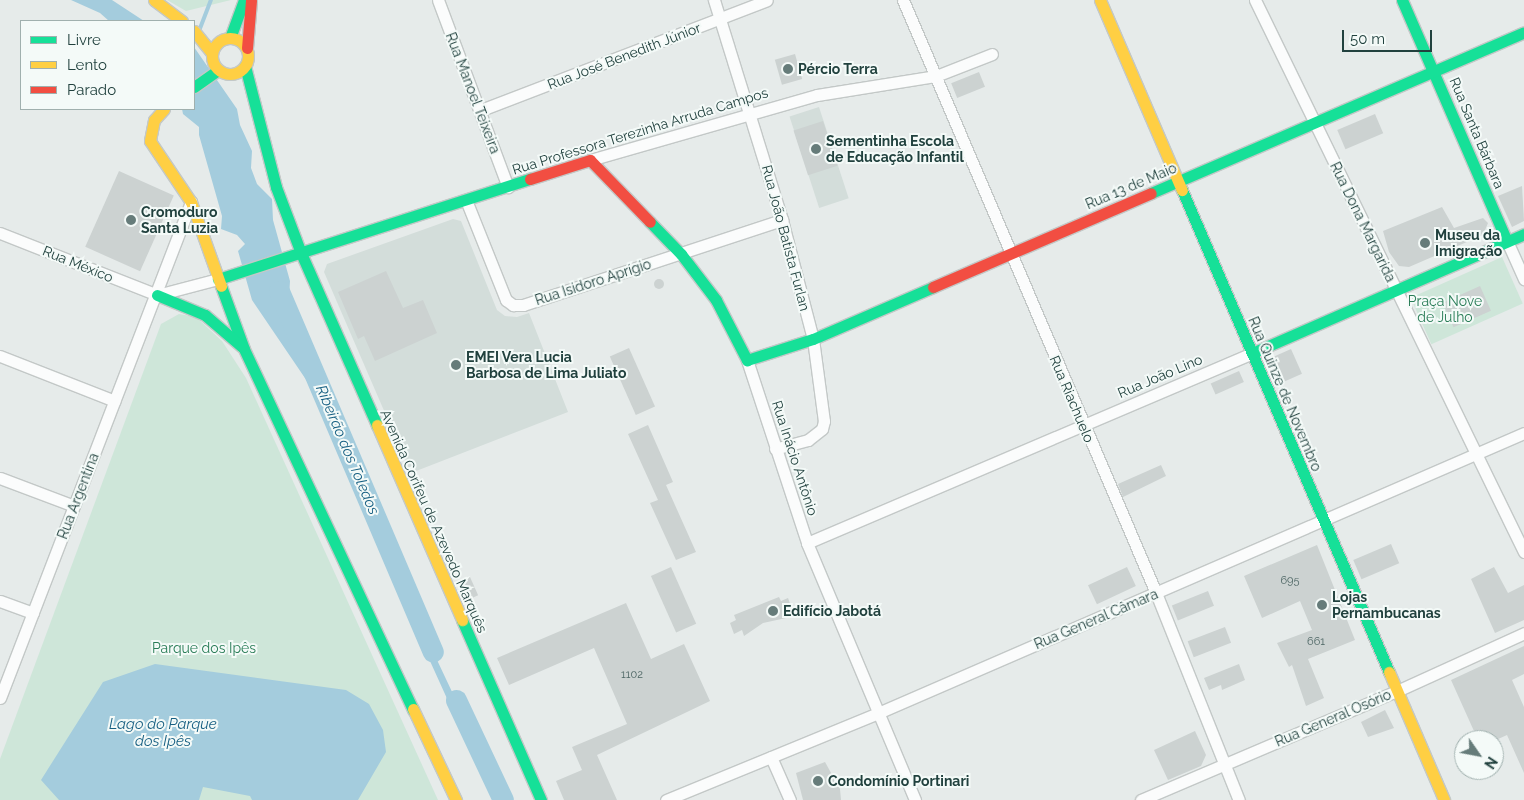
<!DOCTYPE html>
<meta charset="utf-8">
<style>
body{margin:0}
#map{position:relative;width:1524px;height:800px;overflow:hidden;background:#e6ebea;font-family:Raleway,sans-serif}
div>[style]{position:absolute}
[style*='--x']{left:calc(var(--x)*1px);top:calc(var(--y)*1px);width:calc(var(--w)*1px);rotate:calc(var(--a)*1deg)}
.built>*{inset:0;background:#d3ddda;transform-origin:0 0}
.green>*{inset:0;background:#cee6d9;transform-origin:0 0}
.water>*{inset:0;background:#a4ccdd}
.stream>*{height:4px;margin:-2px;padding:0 2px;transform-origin:2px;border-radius:2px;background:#a4ccdd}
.river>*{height:21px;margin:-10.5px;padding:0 10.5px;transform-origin:10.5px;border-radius:10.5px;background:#a4ccdd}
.building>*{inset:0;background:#ccd2d1;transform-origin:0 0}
.round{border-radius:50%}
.roads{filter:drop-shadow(1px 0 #c3c8c7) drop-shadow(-1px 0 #c3c8c7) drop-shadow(0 1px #c3c8c7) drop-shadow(0 -1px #c3c8c7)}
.street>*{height:11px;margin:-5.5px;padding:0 5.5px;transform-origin:5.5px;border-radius:5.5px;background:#fbfcfc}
.fast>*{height:11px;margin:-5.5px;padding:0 5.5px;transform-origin:5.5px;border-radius:5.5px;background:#16e098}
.slow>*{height:11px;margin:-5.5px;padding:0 5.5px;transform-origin:5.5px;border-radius:5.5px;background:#ffcf43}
.slow>.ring{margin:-5.5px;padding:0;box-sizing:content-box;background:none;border:11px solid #ffcf43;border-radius:50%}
.jam>*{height:11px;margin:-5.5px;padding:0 5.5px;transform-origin:5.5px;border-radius:5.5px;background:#f24e42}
.dots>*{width:14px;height:14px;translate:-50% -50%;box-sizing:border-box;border:2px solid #f4faf8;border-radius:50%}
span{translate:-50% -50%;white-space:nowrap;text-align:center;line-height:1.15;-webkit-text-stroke:4px #f4faf8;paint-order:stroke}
.number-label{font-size:11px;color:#4d6664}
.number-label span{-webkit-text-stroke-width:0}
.street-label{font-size:14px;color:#21413e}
.poi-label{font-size:14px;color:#21413e;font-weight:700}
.left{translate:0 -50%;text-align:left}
.park-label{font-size:14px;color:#287c56}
.water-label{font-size:15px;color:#165f82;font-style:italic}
.legend{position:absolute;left:20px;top:20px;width:175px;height:90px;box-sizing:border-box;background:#f4faf8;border:1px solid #a0b0ae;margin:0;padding:6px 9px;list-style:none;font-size:15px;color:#21413e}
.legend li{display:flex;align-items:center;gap:10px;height:25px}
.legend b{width:25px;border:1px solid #a0b0ae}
.north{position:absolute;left:1454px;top:730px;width:50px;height:50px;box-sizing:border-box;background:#f4faf8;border:1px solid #a0b0ae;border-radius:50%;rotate:123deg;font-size:14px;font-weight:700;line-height:20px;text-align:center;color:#21413e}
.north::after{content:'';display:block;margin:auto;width:18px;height:22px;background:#667c7a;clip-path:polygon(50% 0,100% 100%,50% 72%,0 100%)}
.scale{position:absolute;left:1342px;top:30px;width:90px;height:22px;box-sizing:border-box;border:2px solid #21413e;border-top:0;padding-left:6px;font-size:15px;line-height:18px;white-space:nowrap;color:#21413e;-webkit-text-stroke:4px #f4faf8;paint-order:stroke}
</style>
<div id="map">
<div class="built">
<div style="left:819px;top:107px;width:96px;height:31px;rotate:72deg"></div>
<div style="clip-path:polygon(453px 219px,461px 221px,497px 310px,505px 316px,517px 317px,529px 313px,568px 412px,411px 473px,324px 272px,327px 264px)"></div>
</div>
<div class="green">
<div style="clip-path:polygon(167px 0,231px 0,186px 11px)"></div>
<div style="left:1502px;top:257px;width:51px;height:100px;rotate:66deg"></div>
<div style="clip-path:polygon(179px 314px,196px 317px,222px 341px,246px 378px,438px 800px,0 800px,0 759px,161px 324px)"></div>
</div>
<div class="water">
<div style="clip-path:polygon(71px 0,112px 0,144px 21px,109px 21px,100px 13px)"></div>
<div style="clip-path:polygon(194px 47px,237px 109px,240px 125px,252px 151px,251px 168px,257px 184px,272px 199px,273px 220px,290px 281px,288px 316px,354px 463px,421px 626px,503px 800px,493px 800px,396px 586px,309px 384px,252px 300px,238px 251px,245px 244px,237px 235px,221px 229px,222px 216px,199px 135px,199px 127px,183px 114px,182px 109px,194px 109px)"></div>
<div style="clip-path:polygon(155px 664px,346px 690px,369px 704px,383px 730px,386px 752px,358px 800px,252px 800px,250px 796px,203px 787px,199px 800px,59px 800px,41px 780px,103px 682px)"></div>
</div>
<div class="stream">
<div style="--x:199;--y:31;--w:33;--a:-69"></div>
</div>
<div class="river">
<div style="--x:279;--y:291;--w:392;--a:66.9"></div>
<div style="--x:456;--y:700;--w:110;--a:64.8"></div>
</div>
<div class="building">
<div style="left:795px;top:54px;width:26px;height:21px;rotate:74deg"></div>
<div style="left:979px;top:72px;width:16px;height:30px;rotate:68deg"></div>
<div style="left:1375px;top:114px;width:21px;height:41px;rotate:67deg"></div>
<div style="left:823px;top:121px;width:47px;height:31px;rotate:72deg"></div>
<div style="left:119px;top:171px;width:60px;height:83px;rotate:24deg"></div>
<div style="clip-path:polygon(1522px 186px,1524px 221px,1512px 227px,1498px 196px)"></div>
<div style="clip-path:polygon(1442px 207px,1454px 228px,1483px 218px,1488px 223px,1483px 235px,1409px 267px,1399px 266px,1389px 252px,1383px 231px)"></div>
<div style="clip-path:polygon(386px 271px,403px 308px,423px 300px,437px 333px,375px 361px,364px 336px,358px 339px,338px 292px)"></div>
<div class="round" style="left:654px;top:279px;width:10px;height:10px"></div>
<div style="left:1480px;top:286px;width:27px;height:41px;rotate:66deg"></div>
<div style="left:629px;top:348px;width:64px;height:21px;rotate:66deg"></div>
<div style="left:1291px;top:349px;width:27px;height:21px;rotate:66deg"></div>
<div style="left:1239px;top:371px;width:12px;height:31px;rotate:66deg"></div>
<div style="clip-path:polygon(648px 425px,673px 482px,666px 485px,696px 552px,676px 560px,650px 503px,658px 500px,628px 434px)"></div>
<div style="clip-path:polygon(1161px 465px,1166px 476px,1123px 497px,1118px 484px)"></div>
<div style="left:1391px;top:544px;width:21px;height:41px;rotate:67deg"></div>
<div style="clip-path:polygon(1317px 545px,1355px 640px,1308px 659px,1324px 698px,1306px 706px,1292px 665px,1289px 667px,1277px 643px,1312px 630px,1300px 601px,1262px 618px,1244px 576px)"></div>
<div style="left:671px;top:567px;width:62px;height:22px;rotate:66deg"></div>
<div style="left:1127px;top:567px;width:21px;height:43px;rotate:65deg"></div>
<div style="clip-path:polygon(1494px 567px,1508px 593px,1524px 585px,1524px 620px,1495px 633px,1471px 579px)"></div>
<div style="left:470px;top:577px;width:20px;height:14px;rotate:66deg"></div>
<div style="left:1208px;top:591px;width:16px;height:39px;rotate:68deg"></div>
<div style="clip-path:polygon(779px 597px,781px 601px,788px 598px,792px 609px,784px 612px,786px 618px,763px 623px,744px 636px,742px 630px,734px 634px,730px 623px,736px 620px,734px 615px)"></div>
<div style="clip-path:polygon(626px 603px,651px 659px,684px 644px,710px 701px,597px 755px,617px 800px,564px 800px,556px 781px,582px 770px,572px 747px,627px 724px,594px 648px,509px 685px,497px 658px)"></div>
<div style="left:1225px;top:627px;width:17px;height:40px;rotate:69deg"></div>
<div style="clip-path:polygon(1524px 646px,1524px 674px,1512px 680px,1524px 707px,1524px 773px,1507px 735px,1496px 740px,1478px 740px,1451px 680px)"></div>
<div style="clip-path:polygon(1239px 664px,1245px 680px,1222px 690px,1221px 685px,1209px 690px,1204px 678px)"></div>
<div style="clip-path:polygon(1385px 710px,1394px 728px,1368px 737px,1361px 722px)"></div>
<div style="clip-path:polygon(1195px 731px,1206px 755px,1201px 766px,1168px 780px,1154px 750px)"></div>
<div style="clip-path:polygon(825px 762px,840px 789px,841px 800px,803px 800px,796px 773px)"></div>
</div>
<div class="roads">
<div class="street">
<div style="--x:438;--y:0;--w:200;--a:69.5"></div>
<div style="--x:714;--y:0;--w:230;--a:72.8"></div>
<div style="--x:782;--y:220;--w:123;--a:75.4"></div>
<div style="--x:813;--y:339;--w:83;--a:82.4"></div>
<div style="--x:824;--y:421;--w:8;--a:104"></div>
<div style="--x:822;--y:429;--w:18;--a:142"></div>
<div style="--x:808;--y:440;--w:34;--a:165"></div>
<div style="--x:903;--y:0;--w:645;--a:66.89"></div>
<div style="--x:1156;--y:593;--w:223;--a:68.2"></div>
<div style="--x:1255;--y:0;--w:614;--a:64.02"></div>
<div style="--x:481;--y:110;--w:306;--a:-21"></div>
<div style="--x:590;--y:160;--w:236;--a:-16"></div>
<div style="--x:817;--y:95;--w:121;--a:-9.1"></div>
<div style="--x:936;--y:76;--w:60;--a:-21.4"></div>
<div style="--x:466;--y:200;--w:108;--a:68.2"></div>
<div style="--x:506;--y:300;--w:9;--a:36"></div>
<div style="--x:513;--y:305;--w:10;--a:0"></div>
<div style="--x:523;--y:305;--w:273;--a:-18.2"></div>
<div style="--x:0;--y:233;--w:169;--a:21.5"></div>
<div style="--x:1507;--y:241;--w:42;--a:65.9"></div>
<div style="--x:157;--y:295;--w:63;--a:-14.7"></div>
<div style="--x:0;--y:356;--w:123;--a:21.4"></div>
<div style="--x:747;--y:360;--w:193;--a:71.8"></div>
<div style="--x:807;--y:543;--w:279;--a:67.2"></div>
<div style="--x:0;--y:478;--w:79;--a:20.7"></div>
<div style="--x:807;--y:543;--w:484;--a:-23.1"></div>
<div style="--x:0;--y:601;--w:35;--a:20"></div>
<div style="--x:0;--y:698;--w:532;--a:-68.94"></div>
<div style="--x:771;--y:757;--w:47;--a:66.2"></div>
<div style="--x:666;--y:800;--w:229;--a:-22.3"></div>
<div style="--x:878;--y:713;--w:704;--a:-23.43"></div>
<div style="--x:1141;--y:800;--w:278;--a:-23.1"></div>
<div style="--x:1397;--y:691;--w:140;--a:-24.5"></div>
</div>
<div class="fast">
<div style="--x:1402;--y:0;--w:263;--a:66.5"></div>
<div style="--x:230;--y:38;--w:40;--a:-69.8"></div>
<div style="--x:245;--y:66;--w:125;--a:75.6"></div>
<div style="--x:276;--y:187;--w:71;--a:69.3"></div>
<div style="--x:301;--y:253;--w:188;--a:66.2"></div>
<div style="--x:194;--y:87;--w:29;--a:-35"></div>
<div style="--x:1182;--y:190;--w:525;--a:66.76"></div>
<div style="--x:1151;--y:193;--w:406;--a:-23.3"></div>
<div style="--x:650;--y:222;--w:45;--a:45.9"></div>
<div style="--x:681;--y:254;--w:58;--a:52.7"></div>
<div style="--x:716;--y:300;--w:68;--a:62.7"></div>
<div style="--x:747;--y:360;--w:69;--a:-17.7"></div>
<div style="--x:813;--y:339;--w:131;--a:-23.4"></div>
<div style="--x:218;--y:279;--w:328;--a:-17.8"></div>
<div style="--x:221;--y:286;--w:67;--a:69.9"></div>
<div style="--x:244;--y:349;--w:398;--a:64.9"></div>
<div style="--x:157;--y:295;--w:52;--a:22.6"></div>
<div style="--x:205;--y:315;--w:48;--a:40.7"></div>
<div style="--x:1252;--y:353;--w:297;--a:-23.6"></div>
<div style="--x:462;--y:620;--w:197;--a:66.3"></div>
</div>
<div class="slow">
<div style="--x:154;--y:0;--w:35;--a:37"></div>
<div style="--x:1100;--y:0;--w:207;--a:66.7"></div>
<div style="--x:194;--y:31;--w:28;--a:51"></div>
<div class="ring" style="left:212px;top:38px;width:25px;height:25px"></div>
<div style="--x:164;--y:109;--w:15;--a:132"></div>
<div style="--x:154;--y:120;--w:21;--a:101"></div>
<div style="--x:150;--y:141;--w:73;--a:56.1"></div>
<div style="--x:191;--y:202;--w:89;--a:70.3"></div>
<div style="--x:377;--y:425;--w:213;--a:66.4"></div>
<div style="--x:1389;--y:672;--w:139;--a:66.7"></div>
<div style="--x:413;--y:709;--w:101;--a:64.7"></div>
</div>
<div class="jam">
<div style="--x:247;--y:48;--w:48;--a:-85.2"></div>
<div style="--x:530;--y:179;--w:63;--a:-17.6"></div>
<div style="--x:590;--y:160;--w:86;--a:45.9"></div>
<div style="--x:933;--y:287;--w:237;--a:-23.3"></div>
</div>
</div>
<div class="dots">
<div style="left:788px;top:69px;background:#667c7a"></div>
<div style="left:816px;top:149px;background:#667c7a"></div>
<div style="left:131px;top:220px;background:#667c7a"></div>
<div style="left:1425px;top:243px;background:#667c7a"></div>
<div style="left:456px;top:365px;background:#667c7a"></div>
<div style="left:1322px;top:605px;background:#667c7a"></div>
<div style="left:773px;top:611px;background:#667c7a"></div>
<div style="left:818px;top:781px;background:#667c7a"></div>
</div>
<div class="number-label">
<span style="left:1290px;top:581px">695</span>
<span style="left:1316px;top:642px">661</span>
<span style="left:632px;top:675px">1102</span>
</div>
<div class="street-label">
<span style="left:624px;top:56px;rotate:-21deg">Rua José Benedith Júnior</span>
<span style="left:473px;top:93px;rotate:69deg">Rua Manoel Teixeira</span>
<span style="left:640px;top:131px;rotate:-17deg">Rua Professora Terezinha Arruda Campos</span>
<span style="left:1477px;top:133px;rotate:67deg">Rua Santa Bárbara</span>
<span style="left:1131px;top:186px;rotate:-23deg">Rua 13 de Maio</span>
<span style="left:1363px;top:222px;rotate:64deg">Rua Dona Margarida</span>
<span style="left:786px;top:238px;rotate:75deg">Rua João Batista Furlan</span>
<span style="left:78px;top:264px;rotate:22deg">Rua México</span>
<span style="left:593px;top:282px;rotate:-18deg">Rua Isidoro Aprígio</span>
<span style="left:1160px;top:376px;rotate:-23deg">Rua João Lino</span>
<span style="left:1285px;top:394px;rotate:67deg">Rua Quinze de Novembro</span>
<span style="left:1072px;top:399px;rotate:67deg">Rua Riachuelo</span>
<span style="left:795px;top:458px;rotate:72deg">Rua Inácio Antônio</span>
<span style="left:78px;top:496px;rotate:-69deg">Rua Argentina</span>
<span style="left:434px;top:521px;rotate:66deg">Avenida Corifeu de Azevedo Marquês</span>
<span style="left:1096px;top:619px;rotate:-23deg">Rua General Câmara</span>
<span style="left:1333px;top:718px;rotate:-23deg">Rua General Osório</span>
</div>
<div class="poi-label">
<span class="left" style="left:798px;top:69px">Pércio Terra</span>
<span class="left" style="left:826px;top:149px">Sementinha Escola<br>de Educação Infantil</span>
<span class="left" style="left:141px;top:220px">Cromoduro<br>Santa Luzia</span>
<span class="left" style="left:1435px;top:243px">Museu da<br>Imigração</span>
<span class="left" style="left:466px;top:365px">EMEI Vera Lucia<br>Barbosa de Lima Juliato</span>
<span class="left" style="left:1332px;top:605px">Lojas<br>Pernambucanas</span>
<span class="left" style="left:783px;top:611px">Edifício Jabotá</span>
<span class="left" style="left:828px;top:781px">Condomínio Portinari</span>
</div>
<div class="park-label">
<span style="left:1445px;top:309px">Praça Nove<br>de Julho</span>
<span style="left:204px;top:648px">Parque dos Ipês</span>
</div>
<div class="water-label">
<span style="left:347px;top:450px;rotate:67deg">Ribeirão dos Toledos</span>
<span style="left:163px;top:733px">Lago do Parque<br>dos Ipês</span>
</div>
<ul class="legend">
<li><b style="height:6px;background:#16e098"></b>Livre</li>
<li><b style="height:6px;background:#ffcf43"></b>Lento</li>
<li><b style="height:6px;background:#f24e42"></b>Parado</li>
</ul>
<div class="north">N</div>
<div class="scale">50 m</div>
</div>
